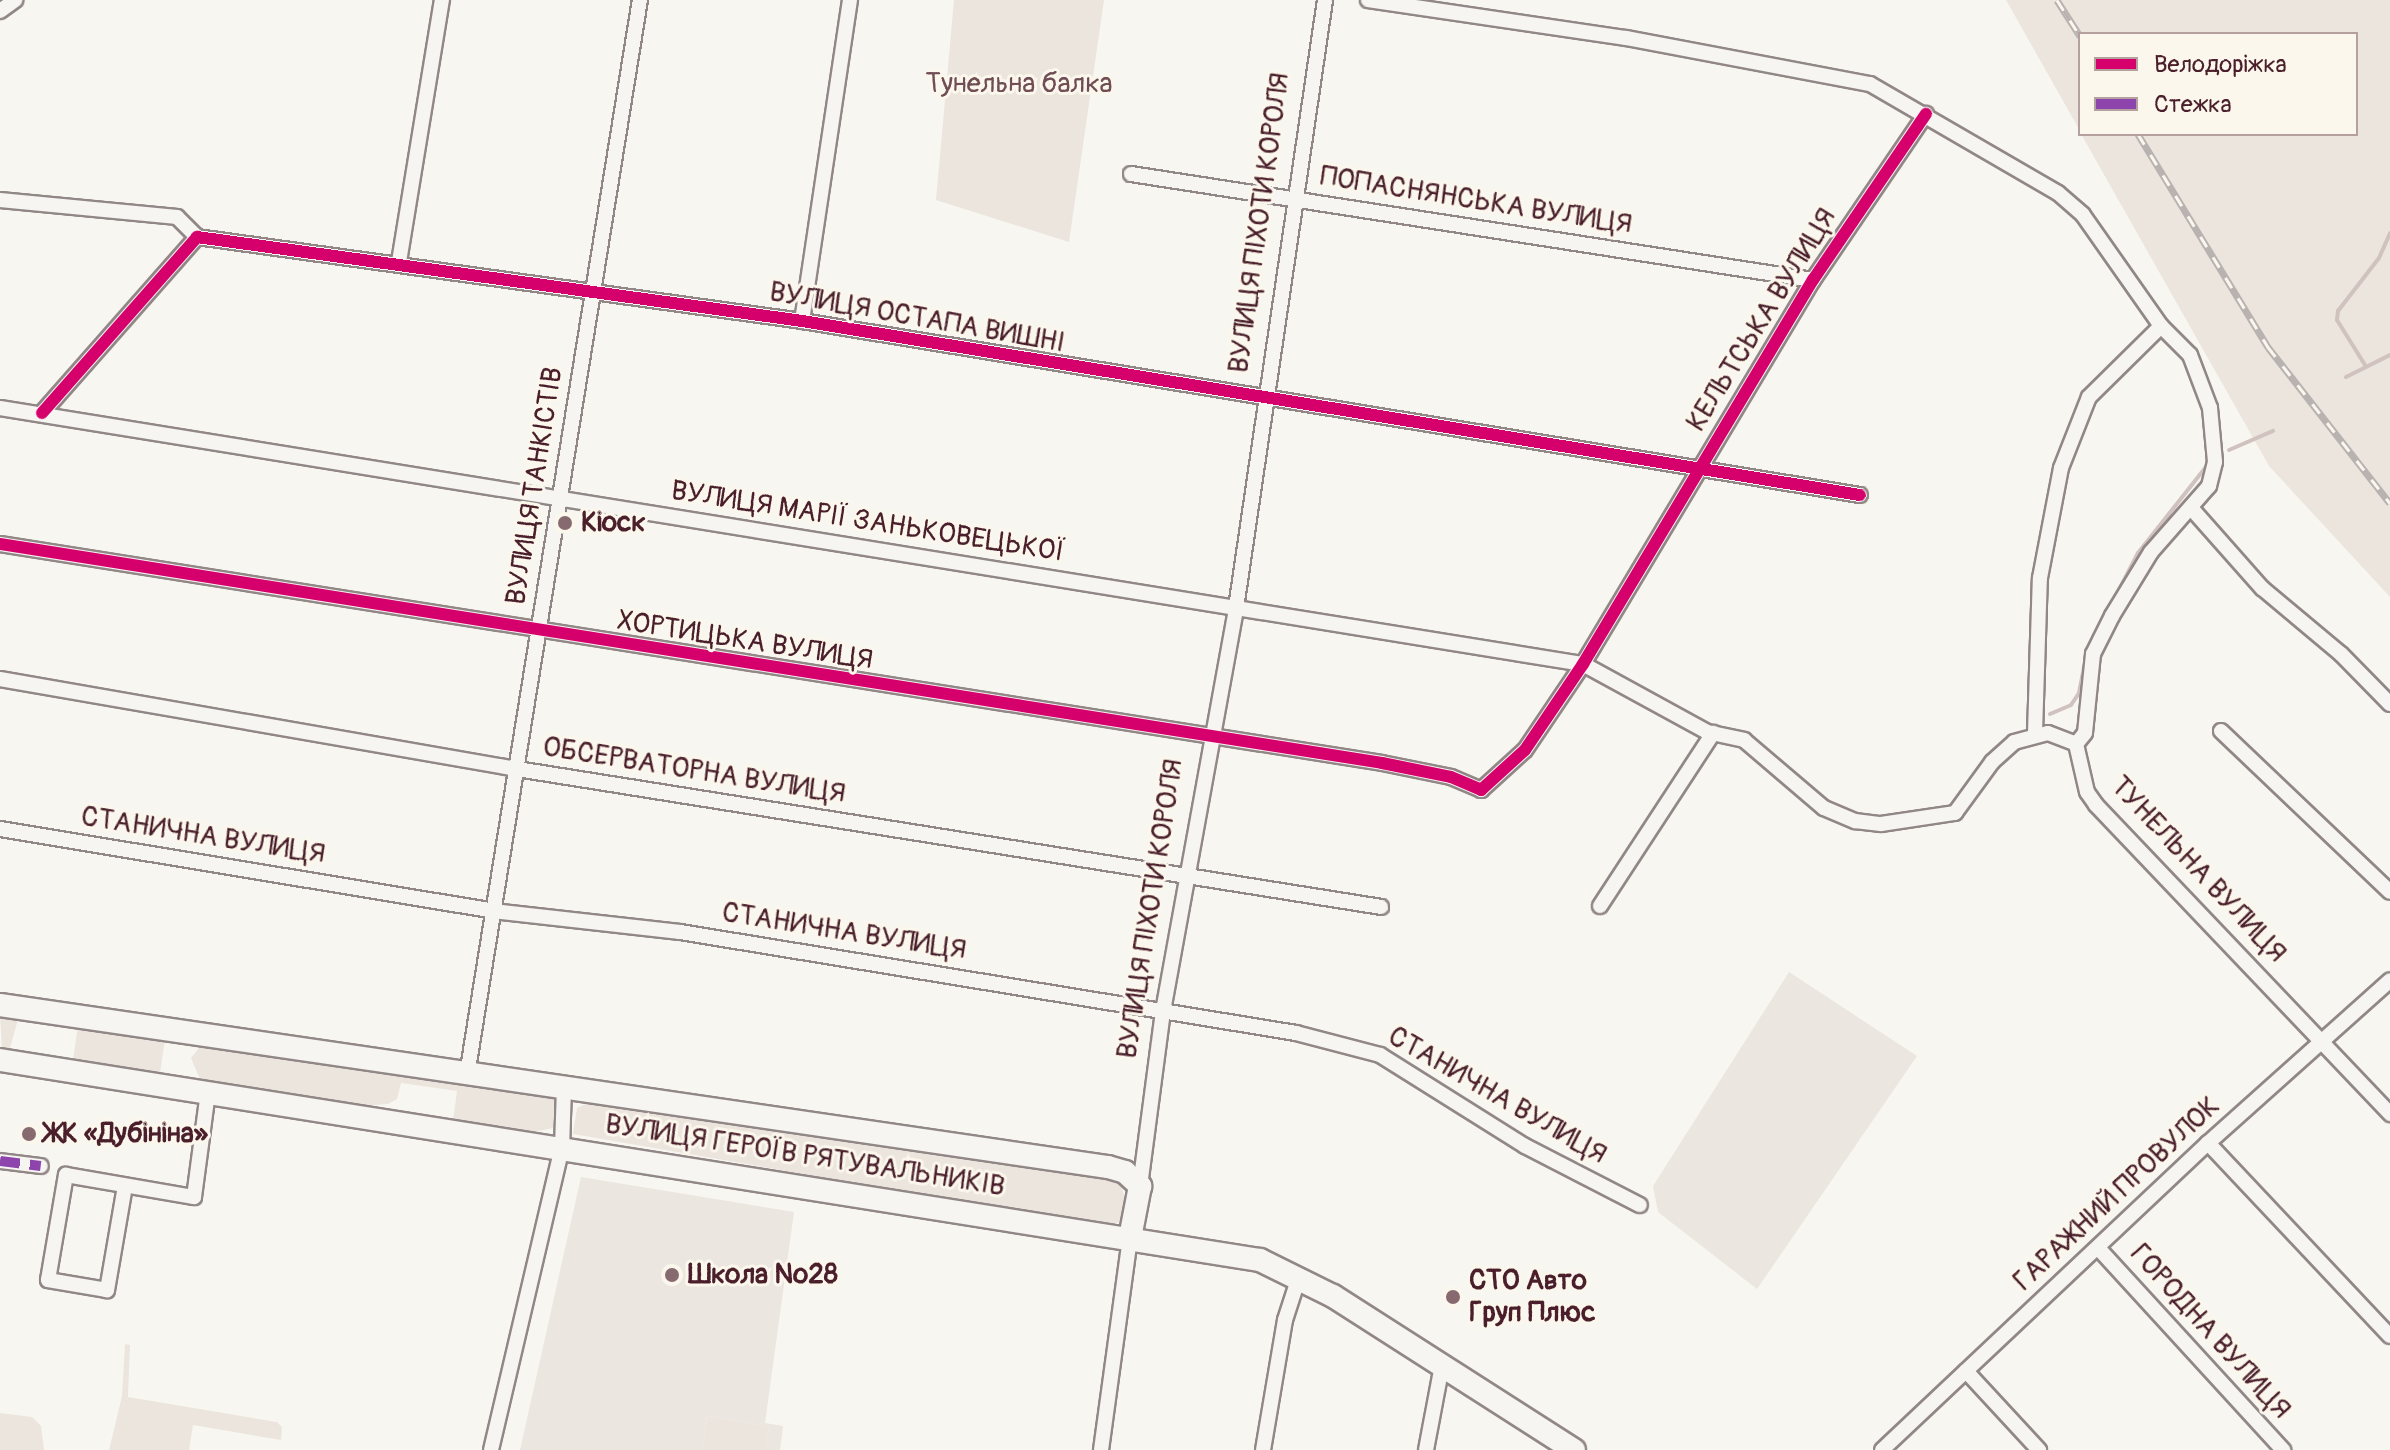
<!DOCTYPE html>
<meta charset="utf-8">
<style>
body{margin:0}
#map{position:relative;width:2390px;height:1450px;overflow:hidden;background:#f8f6f0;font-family:Pangolin,sans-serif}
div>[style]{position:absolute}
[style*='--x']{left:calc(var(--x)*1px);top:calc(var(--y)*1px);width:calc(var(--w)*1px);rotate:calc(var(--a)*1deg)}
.built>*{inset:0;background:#ebe6df}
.green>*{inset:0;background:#ece5de;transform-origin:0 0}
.stream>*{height:4px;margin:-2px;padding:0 2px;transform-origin:2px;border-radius:2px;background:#d0c3bf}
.roads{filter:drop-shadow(2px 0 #918787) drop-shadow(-2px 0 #918787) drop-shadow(0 2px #918787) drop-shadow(0 -2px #918787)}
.street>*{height:14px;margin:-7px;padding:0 7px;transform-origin:7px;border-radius:7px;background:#f6f5f1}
.secondary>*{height:22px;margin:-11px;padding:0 11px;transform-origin:11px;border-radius:11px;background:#f6f5f1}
.rail>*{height:7px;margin-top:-3.5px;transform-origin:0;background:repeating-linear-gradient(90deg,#fbf7ec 0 12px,#b8b3b1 0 24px);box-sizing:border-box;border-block:2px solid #b8b3b1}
.quiet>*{height:10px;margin-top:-5px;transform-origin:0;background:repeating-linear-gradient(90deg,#8e44ad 0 20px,transparent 0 30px)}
.cycleway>*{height:12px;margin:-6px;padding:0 6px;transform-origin:6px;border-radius:6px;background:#d6006c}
.dots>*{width:22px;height:22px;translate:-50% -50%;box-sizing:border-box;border:4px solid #fbf7ec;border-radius:50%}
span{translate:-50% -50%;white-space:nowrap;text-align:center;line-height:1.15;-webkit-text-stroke:6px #fbf7ec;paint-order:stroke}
.park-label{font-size:28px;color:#704d54}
.street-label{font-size:28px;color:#4a1f2b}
.poi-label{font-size:28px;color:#4a1f2b;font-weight:700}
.left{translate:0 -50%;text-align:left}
.legend{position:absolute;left:2078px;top:32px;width:280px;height:104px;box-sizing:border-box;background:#fbf7ec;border:2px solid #b4a19f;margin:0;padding:10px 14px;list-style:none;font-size:24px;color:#4a1f2b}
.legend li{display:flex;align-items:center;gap:16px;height:40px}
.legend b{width:40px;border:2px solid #b4a19f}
</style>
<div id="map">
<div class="built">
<div style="clip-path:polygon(1789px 972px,1917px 1056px,1757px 1289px,1658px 1212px,1653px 1186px)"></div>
<div style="clip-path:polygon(581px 1177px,794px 1212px,765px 1423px,783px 1426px,780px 1450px,765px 1450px,769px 1427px,708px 1416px,702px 1450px,520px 1450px)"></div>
</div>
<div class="green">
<div style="clip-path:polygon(954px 0,1104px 0,1069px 242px,936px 200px)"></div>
<div style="clip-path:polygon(2006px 0,2390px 0,2390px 597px,2269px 466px,2081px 134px,2356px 134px,2356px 34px,2080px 34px,2080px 131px)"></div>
<div style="clip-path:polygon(0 1013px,19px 1016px,10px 1048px,2px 1050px)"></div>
<div style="left:78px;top:1025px;width:88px;height:35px;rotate:8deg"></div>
<div style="clip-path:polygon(203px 1043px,546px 1093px,557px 1101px,557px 1110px,553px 1128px,528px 1133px,453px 1121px,457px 1091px,401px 1083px,397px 1099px,388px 1104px,361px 1106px,209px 1082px,199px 1077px,191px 1058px)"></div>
<div style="clip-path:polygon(592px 1101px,1102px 1175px,1120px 1182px,1127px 1205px,1123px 1221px,1105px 1226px,573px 1134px,577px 1108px)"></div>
<div style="clip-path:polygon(125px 1344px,130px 1345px,128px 1397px,277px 1422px,282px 1427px,281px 1440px,193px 1425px,189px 1450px,109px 1450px,122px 1396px)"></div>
<div style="clip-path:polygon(0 1413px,32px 1417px,41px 1426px,44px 1450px,0 1450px)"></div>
<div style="clip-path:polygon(708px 1416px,769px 1427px,765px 1450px,702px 1450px)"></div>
</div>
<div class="stream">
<div style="--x:2365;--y:365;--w:53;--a:-121.9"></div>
<div style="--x:2337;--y:320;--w:9;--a:-84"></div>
<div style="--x:2338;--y:311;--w:67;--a:-52.3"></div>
<div style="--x:2379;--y:258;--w:27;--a:-66"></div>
<div style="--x:2346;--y:377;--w:49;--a:-26.6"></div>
<div style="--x:2229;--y:450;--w:48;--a:-23.4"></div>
<div style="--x:2092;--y:642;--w:100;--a:-62.7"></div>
<div style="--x:2138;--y:553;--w:115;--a:-51.7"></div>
<div style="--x:2050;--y:714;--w:23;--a:-23"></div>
<div style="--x:2071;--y:705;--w:14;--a:-56"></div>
<div style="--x:2079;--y:693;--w:32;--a:-79"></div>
</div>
<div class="roads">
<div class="street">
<div style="--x:1368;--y:0;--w:261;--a:8.4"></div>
<div style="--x:1626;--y:38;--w:248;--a:10.7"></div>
<div style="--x:1870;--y:84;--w:217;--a:30.1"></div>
<div style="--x:2058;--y:193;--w:33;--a:41"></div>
<div style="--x:2083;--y:215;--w:136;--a:54.9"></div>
<div style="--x:2161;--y:326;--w:41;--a:45"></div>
<div style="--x:2190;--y:355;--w:57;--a:69.3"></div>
<div style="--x:2210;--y:408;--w:54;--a:84.7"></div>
<div style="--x:2215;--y:462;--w:25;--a:104"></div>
<div style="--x:2209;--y:486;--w:88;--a:131.3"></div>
<div style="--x:2151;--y:552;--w:75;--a:121.4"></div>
<div style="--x:2112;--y:616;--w:42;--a:116.6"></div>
<div style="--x:2093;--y:654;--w:79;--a:95.8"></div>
<div style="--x:2085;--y:733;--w:14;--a:129"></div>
<div style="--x:0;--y:11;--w:19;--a:-36"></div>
<div style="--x:1131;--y:174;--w:690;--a:8.83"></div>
<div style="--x:0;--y:200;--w:178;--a:5.5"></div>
<div style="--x:177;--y:217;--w:28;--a:45"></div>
<div style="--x:399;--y:262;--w:266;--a:-80.7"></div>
<div style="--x:802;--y:321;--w:325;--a:-81.5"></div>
<div style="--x:0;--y:408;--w:1604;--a:9.19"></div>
<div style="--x:1583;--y:664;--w:141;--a:28.7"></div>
<div style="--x:1707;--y:732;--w:38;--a:12"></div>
<div style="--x:1744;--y:740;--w:105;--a:40.4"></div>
<div style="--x:1824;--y:808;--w:34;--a:23"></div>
<div style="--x:1855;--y:821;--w:26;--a:7"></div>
<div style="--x:1881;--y:824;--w:75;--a:-8.5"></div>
<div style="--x:1955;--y:813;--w:63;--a:-54"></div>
<div style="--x:1992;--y:762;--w:30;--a:-42"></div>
<div style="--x:2014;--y:742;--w:35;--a:-15"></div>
<div style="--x:2048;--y:733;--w:30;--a:21"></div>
<div style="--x:42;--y:413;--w:235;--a:-48.6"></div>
<div style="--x:197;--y:237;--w:611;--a:7.9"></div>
<div style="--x:802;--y:321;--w:1072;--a:9.34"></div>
<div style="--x:2192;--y:509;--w:106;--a:48.5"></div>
<div style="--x:2262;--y:588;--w:103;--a:39.9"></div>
<div style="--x:2341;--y:654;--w:70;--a:45.6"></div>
<div style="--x:0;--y:544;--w:1399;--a:9"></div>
<div style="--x:1382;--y:763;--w:70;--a:11.5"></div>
<div style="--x:1451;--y:777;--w:33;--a:23"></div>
<div style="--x:1481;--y:790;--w:59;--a:-42.3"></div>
<div style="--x:1525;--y:750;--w:104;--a:-56"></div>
<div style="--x:1583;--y:664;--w:448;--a:-59.1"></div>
<div style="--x:1813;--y:280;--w:201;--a:-55.8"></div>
<div style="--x:0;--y:679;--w:525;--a:9.88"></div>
<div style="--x:517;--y:769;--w:875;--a:9.07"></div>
<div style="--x:2221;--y:731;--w:233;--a:43.6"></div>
<div style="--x:2035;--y:733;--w:155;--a:-88.2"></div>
<div style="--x:2040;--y:578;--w:112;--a:-79.2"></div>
<div style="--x:2061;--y:468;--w:76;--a:-68.5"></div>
<div style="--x:2089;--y:397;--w:101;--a:-44.6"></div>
<div style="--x:2076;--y:744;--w:49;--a:77.1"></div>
<div style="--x:2087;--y:792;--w:16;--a:55"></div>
<div style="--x:2096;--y:805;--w:427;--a:46.4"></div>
<div style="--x:0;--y:829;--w:500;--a:9.4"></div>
<div style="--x:493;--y:911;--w:188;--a:6.4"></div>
<div style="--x:680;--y:932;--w:624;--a:9.31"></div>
<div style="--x:1296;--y:1033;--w:87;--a:14.7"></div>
<div style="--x:1380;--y:1055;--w:171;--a:32.1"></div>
<div style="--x:1525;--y:1146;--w:129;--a:27.2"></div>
<div style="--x:1600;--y:906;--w:207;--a:-56.8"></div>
<div style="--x:467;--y:1075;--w:1089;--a:-80.86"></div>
<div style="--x:2208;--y:1143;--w:265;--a:46.7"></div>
<div style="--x:0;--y:1161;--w:41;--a:7"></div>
<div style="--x:125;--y:1186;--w:106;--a:99.8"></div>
<div style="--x:107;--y:1290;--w:60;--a:-170.4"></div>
<div style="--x:48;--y:1280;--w:107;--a:-80.3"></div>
<div style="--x:66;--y:1175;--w:130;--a:9.8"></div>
<div style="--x:194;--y:1197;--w:106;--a:-82.4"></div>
<div style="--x:1140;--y:1186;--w:177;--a:-82.5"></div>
<div style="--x:1163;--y:1011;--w:410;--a:-79.7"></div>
<div style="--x:1236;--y:608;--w:614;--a:-81.67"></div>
<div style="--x:2099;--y:1249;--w:273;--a:47.5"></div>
<div style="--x:1966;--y:1371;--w:108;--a:47.3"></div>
<div style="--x:491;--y:1450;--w:310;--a:-76.8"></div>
<div style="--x:562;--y:1148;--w:59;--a:-88.1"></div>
<div style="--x:1101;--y:1450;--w:214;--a:-82.2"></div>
<div style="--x:1263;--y:1450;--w:132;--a:-80.4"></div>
<div style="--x:1285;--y:1320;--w:45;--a:-72"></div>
<div style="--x:1426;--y:1450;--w:86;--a:-79.3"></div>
<div style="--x:1882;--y:1450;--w:448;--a:-43.3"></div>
<div style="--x:2208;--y:1143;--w:244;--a:-41.8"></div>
</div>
<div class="secondary">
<div style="--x:0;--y:1005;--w:1120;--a:8.32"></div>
<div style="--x:1108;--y:1167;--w:18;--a:16"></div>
<div style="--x:1125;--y:1172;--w:21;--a:43"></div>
<div style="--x:1140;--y:1186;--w:53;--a:100.9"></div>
<div style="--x:0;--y:1060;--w:1276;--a:9.02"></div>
<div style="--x:1260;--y:1260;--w:81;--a:26.3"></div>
<div style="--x:1333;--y:1296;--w:286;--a:32.6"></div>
</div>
</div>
<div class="rail">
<div style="--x:2057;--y:0;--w:43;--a:57.4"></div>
<div style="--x:2138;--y:134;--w:250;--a:58.6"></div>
<div style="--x:2268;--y:347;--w:198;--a:52"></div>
</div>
<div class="quiet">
<div style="--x:0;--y:1161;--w:41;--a:7"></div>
</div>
<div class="cycleway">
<div style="--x:42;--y:413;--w:235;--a:-48.6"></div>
<div style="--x:197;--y:237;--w:611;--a:7.9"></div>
<div style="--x:802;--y:321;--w:1072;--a:9.34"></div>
<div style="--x:0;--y:544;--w:1399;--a:9"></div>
<div style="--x:1382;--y:763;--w:70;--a:11.5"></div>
<div style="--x:1451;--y:777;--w:33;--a:23"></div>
<div style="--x:1481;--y:790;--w:59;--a:-42.3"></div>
<div style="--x:1525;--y:750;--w:104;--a:-56"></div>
<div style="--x:1583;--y:664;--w:448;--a:-59.1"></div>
<div style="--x:1813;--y:280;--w:201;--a:-55.8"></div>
</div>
<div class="dots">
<div style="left:565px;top:523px;background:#876a70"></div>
<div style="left:29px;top:1134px;background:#876a70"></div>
<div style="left:672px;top:1275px;background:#876a70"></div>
<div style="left:1453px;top:1297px;background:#876a70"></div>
</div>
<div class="park-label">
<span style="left:1019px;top:84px">Тунельна балка</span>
</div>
<div class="street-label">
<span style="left:1476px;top:201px;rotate:9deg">ПОПАСНЯНСЬКА ВУЛИЦЯ</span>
<span style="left:1260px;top:223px;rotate:-82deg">ВУЛИЦЯ ПІХОТИ КОРОЛЯ</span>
<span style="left:917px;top:318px;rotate:10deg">ВУЛИЦЯ ОСТАПА ВИШНІ</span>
<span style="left:1762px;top:320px;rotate:-58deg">КЕЛЬТСЬКА ВУЛИЦЯ</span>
<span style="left:535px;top:486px;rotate:-81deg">ВУЛИЦЯ ТАНКІСТІВ</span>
<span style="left:868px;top:522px;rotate:9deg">ВУЛИЦЯ МАРІЇ ЗАНЬКОВЕЦЬКОЇ</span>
<span style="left:745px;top:641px;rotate:9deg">ХОРТИЦЬКА ВУЛИЦЯ</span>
<span style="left:694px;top:771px;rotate:9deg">ОБСЕРВАТОРНА ВУЛИЦЯ</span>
<span style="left:203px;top:836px;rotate:9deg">СТАНИЧНА ВУЛИЦЯ</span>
<span style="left:2198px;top:870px;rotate:47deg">ТУНЕЛЬНА ВУЛИЦЯ</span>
<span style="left:1151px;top:909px;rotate:-81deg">ВУЛИЦЯ ПІХОТИ КОРОЛЯ</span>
<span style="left:844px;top:932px;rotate:9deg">СТАНИЧНА ВУЛИЦЯ</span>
<span style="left:1497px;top:1096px;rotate:30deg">СТАНИЧНА ВУЛИЦЯ</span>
<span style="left:805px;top:1156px;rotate:9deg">ВУЛИЦЯ ГЕРОЇВ РЯТУВАЛЬНИКІВ</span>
<span style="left:2117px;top:1194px;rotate:-43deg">ГАРАЖНИЙ ПРОВУЛОК</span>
<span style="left:2210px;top:1332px;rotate:48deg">ГОРОДНА ВУЛИЦЯ</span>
</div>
<div class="poi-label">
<span class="left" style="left:581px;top:523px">Кіоск</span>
<span class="left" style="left:45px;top:1134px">ЖК «Дубініна»</span>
<span class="left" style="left:688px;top:1275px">Школа №28</span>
<span class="left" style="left:1469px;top:1297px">СТО Авто<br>Груп Плюс</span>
</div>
<ul class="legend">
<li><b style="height:10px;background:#d6006c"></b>Велодоріжка</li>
<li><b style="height:10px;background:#8e44ad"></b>Стежка</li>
</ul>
</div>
